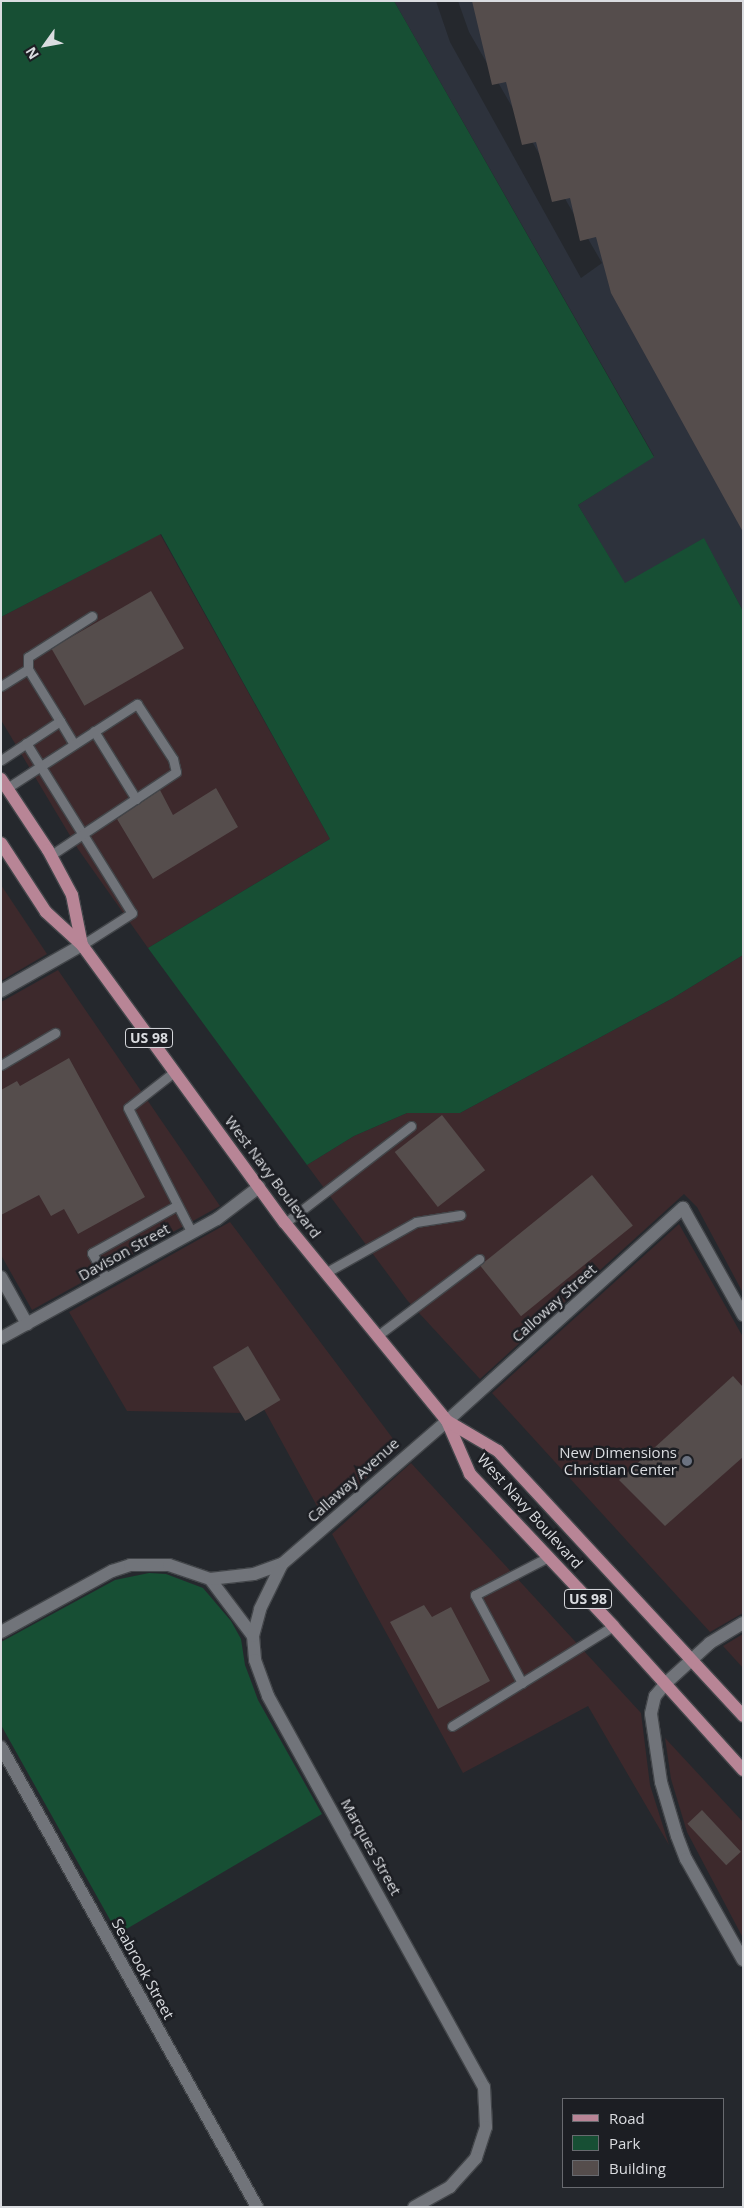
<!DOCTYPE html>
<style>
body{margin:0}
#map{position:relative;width:744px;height:2208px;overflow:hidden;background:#25282d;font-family:"Open Sans",sans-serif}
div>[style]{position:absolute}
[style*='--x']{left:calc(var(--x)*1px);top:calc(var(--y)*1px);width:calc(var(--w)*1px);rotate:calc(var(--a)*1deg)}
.commercial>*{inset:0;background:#3d292c}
.built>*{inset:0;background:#2d323c}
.green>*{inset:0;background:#174f34}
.building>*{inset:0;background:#554d4c;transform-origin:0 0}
.roads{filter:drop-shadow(1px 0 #43464a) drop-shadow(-1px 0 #43464a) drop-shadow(0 1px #43464a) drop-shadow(0 -1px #43464a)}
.service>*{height:9px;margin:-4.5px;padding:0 4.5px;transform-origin:4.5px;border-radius:4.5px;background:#71747a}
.minor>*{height:12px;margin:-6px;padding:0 6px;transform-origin:6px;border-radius:6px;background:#71747a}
.secondary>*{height:12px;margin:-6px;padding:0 6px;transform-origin:6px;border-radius:6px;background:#71747a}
.primary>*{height:12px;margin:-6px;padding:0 6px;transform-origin:6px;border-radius:6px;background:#b88596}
.dots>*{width:14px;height:14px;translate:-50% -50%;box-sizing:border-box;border:2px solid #1c1e23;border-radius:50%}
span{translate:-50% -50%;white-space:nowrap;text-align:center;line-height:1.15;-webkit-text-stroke:5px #1c1e23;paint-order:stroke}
.shield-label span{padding:1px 4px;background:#1c1e23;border:1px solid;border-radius:4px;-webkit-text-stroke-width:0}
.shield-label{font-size:14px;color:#dadce0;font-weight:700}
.street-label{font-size:15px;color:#dadce0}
.poi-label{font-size:15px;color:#dadce0}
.right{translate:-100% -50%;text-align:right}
.frame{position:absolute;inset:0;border:2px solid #dadce0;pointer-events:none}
.legend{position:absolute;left:562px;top:2098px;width:162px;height:90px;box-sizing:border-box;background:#1c1e23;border:1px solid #686a6f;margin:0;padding:6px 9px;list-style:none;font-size:15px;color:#dadce0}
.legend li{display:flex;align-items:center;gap:10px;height:25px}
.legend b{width:25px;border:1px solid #686a6f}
.north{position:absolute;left:20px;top:20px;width:50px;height:50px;-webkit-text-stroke:4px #1c1e23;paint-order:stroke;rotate:238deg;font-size:14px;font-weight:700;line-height:20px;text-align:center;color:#dadce0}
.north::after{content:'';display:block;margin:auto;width:18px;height:22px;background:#dadce0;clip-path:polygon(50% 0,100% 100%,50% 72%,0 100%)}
</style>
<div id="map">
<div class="commercial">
<div style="clip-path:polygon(160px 534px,330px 839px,148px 948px,78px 849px,1px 720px,1px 617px)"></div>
<div style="clip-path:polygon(1px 885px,47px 954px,1px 981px)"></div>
<div style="clip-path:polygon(743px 955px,743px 1293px,697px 1207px,684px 1194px,480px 1379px,407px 1300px,307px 1165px,354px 1136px,407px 1113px,460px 1113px,673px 998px)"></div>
<div style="clip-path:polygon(58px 970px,220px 1206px,32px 1310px,1px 1255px,1px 1002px)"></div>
<div style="clip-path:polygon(230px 1222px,400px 1448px,323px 1517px,260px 1402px,244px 1413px,127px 1411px,69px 1312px)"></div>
<div style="clip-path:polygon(679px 1224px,743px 1337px,743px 1613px,710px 1632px,492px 1393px)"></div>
<div style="clip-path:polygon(411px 1463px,641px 1713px,650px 1785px,669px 1845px,588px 1706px,463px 1773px,332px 1534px)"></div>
<div style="clip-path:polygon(743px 1634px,743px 1668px,723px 1646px)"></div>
<div style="clip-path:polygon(665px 1738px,743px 1822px,743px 1938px,687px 1832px,671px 1779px)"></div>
</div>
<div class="built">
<div style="clip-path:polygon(394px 1px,436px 1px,450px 42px,581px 278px,602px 263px,469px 32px,458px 1px,743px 1px,743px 611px,704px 539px,625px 584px,578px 505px,654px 456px)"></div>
</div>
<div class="green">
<div style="clip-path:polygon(1px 1px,394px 1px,654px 457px,578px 505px,625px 583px,704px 538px,743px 611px,743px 955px,673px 998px,460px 1113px,407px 1113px,354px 1136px,307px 1165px,148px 948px,330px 839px,161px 534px,1px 617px)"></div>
<div style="clip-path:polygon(149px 1573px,166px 1574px,203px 1588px,231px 1621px,241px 1639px,245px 1665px,258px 1700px,322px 1814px,118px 1934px,1px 1725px,1px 1642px,115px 1580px)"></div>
</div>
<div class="building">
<div style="clip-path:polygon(472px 1px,743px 1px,743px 532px,611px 293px,596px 237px,580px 241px,570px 198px,552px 202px,536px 142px,522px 145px,506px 82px,492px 85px)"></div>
<div style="left:151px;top:591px;width:66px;height:115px;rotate:60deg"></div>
<div style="clip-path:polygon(216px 788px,238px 827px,153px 879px,117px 819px,160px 790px,173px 815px)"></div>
<div style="clip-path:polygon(69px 1058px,145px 1197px,78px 1234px,64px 1209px,51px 1216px,39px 1195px,1px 1215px,1px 1090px,17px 1081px,20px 1086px)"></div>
<div style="left:442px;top:1115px;width:70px;height:60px;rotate:52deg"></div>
<div style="left:592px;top:1175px;width:65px;height:144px;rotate:51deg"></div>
<div style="left:248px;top:1346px;width:63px;height:41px;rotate:59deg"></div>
<div style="clip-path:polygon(733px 1376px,743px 1387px,743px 1457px,665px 1526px,619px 1480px)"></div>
<div style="clip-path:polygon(424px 1605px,432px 1617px,451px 1607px,490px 1681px,438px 1709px,390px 1622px)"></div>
<div style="left:702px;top:1810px;width:57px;height:20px;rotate:47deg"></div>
</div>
<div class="roads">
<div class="service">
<div style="--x:28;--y:669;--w:12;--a:-90"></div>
<div style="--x:28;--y:657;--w:76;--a:-32.6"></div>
<div style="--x:1;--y:686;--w:32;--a:-32"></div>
<div style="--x:28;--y:669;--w:61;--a:58.4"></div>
<div style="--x:60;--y:721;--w:71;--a:146.5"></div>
<div style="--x:60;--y:721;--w:27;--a:59"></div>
<div style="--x:94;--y:731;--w:80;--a:58.3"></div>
<div style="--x:26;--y:743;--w:200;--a:58.1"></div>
<div style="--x:132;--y:913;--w:59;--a:147.4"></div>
<div style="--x:7;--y:788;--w:155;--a:-32.9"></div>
<div style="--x:137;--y:704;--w:66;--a:56.8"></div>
<div style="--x:173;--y:759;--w:13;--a:77"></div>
<div style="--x:176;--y:772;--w:150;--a:146.4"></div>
<div style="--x:1;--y:1065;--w:63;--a:-30.7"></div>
<div style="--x:174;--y:1072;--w:58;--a:142"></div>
<div style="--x:128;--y:1108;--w:140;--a:62.9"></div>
<div style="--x:285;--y:1223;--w:159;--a:-37.6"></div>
<div style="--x:325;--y:1273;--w:104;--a:-29.3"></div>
<div style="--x:416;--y:1222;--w:45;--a:-9"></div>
<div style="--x:107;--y:1280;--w:31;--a:-119"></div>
<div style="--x:92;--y:1253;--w:96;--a:-29.2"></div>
<div style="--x:377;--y:1336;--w:128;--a:-37"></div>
<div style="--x:522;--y:1683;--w:100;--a:-118.1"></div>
<div style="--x:475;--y:1595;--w:82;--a:-27.5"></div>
<div style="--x:452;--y:1726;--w:190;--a:-31.8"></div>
</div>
<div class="minor">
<div style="--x:1;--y:1277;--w:54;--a:61"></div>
<div style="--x:1;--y:1338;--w:247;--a:-28.9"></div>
<div style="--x:217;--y:1219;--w:53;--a:-37.3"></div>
<div style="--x:210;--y:1579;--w:71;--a:53"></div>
<div style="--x:253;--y:1636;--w:24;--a:85"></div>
<div style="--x:255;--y:1660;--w:38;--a:70"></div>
<div style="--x:268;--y:1696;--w:447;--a:61.1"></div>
<div style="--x:484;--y:2087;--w:40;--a:87.1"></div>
<div style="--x:486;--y:2127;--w:33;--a:108"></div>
<div style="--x:476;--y:2158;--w:39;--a:132"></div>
<div style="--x:450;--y:2187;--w:41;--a:150.9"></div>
<div style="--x:743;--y:1623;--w:39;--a:149"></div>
<div style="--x:710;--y:1643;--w:59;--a:137.7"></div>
<div style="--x:666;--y:1683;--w:17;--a:130"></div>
<div style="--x:655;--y:1696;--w:18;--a:103"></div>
<div style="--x:651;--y:1714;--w:69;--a:81.6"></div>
<div style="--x:661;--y:1782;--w:56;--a:73.5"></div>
<div style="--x:677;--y:1836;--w:25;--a:69"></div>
<div style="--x:686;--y:1859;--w:116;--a:60.6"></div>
<div style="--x:1;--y:1632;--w:127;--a:-28.8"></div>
<div style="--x:112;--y:1571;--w:19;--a:-18"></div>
<div style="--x:130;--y:1565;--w:39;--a:0"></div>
<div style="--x:169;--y:1565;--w:43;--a:18.9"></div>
<div style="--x:210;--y:1579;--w:44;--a:-6.5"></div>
<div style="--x:254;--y:1574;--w:30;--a:-20"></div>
<div style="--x:282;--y:1564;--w:218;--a:-40.9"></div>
<div style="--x:447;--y:1421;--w:318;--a:-42.1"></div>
<div style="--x:683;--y:1208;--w:123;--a:60.7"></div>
<div style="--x:253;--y:1636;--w:28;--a:-75"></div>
<div style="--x:260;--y:1609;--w:50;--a:-63.9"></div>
<div style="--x:1;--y:1747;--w:526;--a:60.9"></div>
</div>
<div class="secondary">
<div style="--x:1;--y:991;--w:93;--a:-29.6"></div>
</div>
<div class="primary">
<div style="--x:1;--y:779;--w:85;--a:56.5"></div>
<div style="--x:48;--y:850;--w:51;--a:61.9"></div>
<div style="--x:72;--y:895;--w:51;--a:78.7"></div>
<div style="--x:1;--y:843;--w:82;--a:56.9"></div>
<div style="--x:46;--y:912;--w:49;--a:42.5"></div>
<div style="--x:82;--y:945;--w:344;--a:53.9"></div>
<div style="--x:285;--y:1223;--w:256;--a:50.7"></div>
<div style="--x:447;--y:1421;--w:58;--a:66.5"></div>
<div style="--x:470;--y:1474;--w:209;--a:46.7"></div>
<div style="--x:613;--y:1626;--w:194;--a:47.9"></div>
<div style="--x:447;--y:1421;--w:59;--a:30.5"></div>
<div style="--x:498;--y:1451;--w:361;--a:47.2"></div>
</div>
</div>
<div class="dots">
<div style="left:687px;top:1461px;background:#6b7280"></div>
</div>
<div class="shield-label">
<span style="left:149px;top:1038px">US 98</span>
<span style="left:588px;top:1599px">US 98</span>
</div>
<div class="street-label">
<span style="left:273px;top:1177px;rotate:53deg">West Navy Boulevard</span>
<span style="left:124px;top:1252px;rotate:-29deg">Davison Street</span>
<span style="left:554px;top:1303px;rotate:-42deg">Calloway Street</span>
<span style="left:353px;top:1480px;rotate:-42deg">Callaway Avenue</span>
<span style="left:530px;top:1511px;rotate:48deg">West Navy Boulevard</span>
<span style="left:371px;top:1847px;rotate:61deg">Marques Street</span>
<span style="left:143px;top:1969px;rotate:61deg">Seabrook Street</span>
</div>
<div class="poi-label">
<span class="right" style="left:677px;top:1461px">New Dimensions<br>Christian Center</span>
</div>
<div class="frame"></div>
<ul class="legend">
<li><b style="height:6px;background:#b88596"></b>Road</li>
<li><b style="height:14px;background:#174f34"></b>Park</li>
<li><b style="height:14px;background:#554d4c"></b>Building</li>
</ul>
<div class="north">N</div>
</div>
